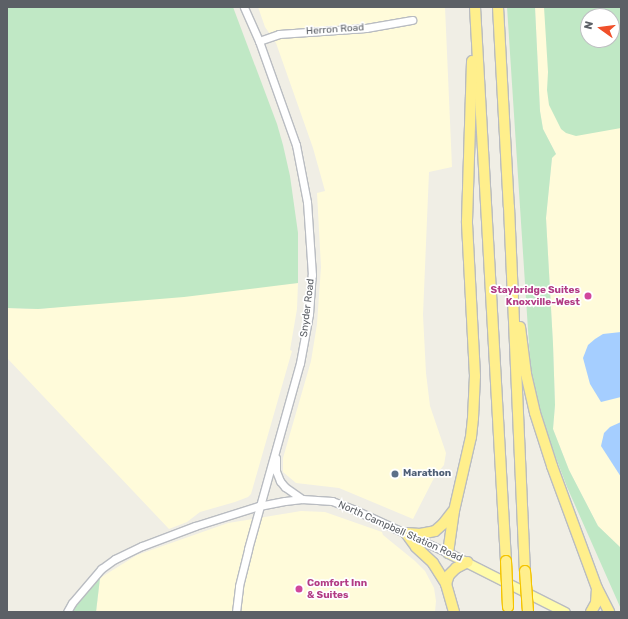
<!DOCTYPE html>
<style>
body{margin:0}
#map{position:relative;width:628px;height:619px;overflow:hidden;background:#f0eee5;font-family:Rubik,sans-serif}
div>[style]{position:absolute}
[style*='--x']{left:calc(var(--x)*1px);top:calc(var(--y)*1px);width:calc(var(--w)*1px);rotate:calc(var(--a)*1deg)}
.commercial>*{inset:0;background:#fffbda}
.green>*{inset:0;background:#c0e8c5}
.water>*{inset:0;background:#a5ceff}
.roads{filter:drop-shadow(1px 0 #b9bcc1) drop-shadow(-1px 0 #b9bcc1) drop-shadow(0 1px #b9bcc1) drop-shadow(0 -1px #b9bcc1)}
.minor>*{height:7px;margin:-3.5px;padding:0 3.5px;transform-origin:3.5px;border-radius:3.5px;background:#fff}
.major>*{height:9px;margin:-4.5px;padding:0 4.5px;transform-origin:4.5px;border-radius:4.5px;background:#fffbaa}
.highway>*{height:10px;margin:-5px;padding:0 5px;transform-origin:5px;border-radius:5px;background:#ffef8c}
.bridges{filter:drop-shadow(1px 0 #f4c400) drop-shadow(-1px 0 #f4c400) drop-shadow(0 1px #f4c400) drop-shadow(0 -1px #f4c400)}
.highway-bridge>*{height:10px;margin:-5px;padding:0 5px;transform-origin:5px;border-radius:5px;background:#ffef8c}
.dots>*{width:11px;height:11px;translate:-50% -50%;box-sizing:border-box;border:2px solid #fff;border-radius:50%}
span{translate:-50% -50%;white-space:nowrap;text-align:center;line-height:1.15;-webkit-text-stroke:3.5px #fff;paint-order:stroke}
.street-label{font-size:10px;color:#5c6066}
.hotel-label{font-size:10px;color:#b23c85;font-weight:700}
.right{translate:-100% -50%;text-align:right}
.left{translate:0 -50%;text-align:left}
.service-label{font-size:10px;color:#4e5e75;font-weight:700}
.frame{position:absolute;inset:0;border:8px solid #5c6066;pointer-events:none}
.north{position:absolute;left:580px;top:8px;width:40px;height:40px;box-sizing:border-box;background:#fff;border:1px solid #bebfc2;border-radius:50%;rotate:284deg;font-size:11px;font-weight:700;line-height:16px;text-align:center;color:#5c6066}
.north::after{content:'';display:block;margin:auto;width:14px;height:18px;background:#f0502a;clip-path:polygon(50% 0,100% 100%,50% 72%,0 100%)}
</style>
<div id="map">
<div class="commercial">
<div style="clip-path:polygon(258px 7px,445px 7px,452px 167px,429px 172px,423px 315px,426px 373px,430px 406px,446px 453px,444px 465px,435px 476px,413px 519px,339px 488px,296px 483px,283px 472px,283px 458px,311px 361px,317px 324px,321px 267px,317px 193px,325px 191px,313px 148px,276px 43px,265px 27px)"></div>
<div style="clip-path:polygon(evenodd,535px 7px,621px 7px,621px 548px,598px 526px,569px 470px,553px 429px,555px 405px,553px 344px,546px 218px,552px 157px,556px 154px,543px 129px,540px 111px,535px 7px,588px 16px,612px 16px,612px 40px,588px 40px,588px 16px)"></div>
<div style="clip-path:polygon(298px 283px,297px 309px,290px 350px,292px 351px,251px 494px,248px 497px,235px 502px,200px 512px,187px 522px,169px 529px,7px 358px,7px 308px,38px 309px)"></div>
<div style="clip-path:polygon(301px 511px,325px 512px,382px 532px,383px 535px,415px 561px,425px 571px,434px 588px,436px 601px,435px 612px,96px 612px,100px 578px,137px 555px,228px 523px)"></div>
</div>
<div class="green">
<div style="clip-path:polygon(7px 7px,233px 7px,277px 124px,283px 145px,290px 176px,298px 233px,298px 283px,184px 297px,38px 309px,7px 308px)"></div>
<div style="clip-path:polygon(507px 7px,535px 7px,540px 111px,543px 129px,556px 154px,552px 158px,546px 218px,553px 344px,555px 405px,553px 429px,569px 470px,598px 526px,621px 548px,621px 609px,567px 487px,543px 424px,531px 376px)"></div>
<div style="clip-path:polygon(evenodd,544px 7px,621px 7px,621px 128px,576px 136px,566px 133px,561px 129px,549px 105px,547px 90px,548px 72px,544px 7px,588px 16px,612px 16px,612px 40px,588px 40px,588px 16px)"></div>
<div style="clip-path:polygon(100px 578px,96px 612px,70px 612px,82px 595px)"></div>
</div>
<div class="water">
<div style="clip-path:polygon(621px 332px,621px 397px,601px 402px,590px 384px,583px 358px,588px 345px,595px 339px,603px 334px)"></div>
<div style="clip-path:polygon(621px 422px,621px 477px,601px 446px,604px 433px,610px 427px)"></div>
</div>
<div class="roads">
<div class="minor">
<div style="--x:259;--y:41;--w:21;--a:-19"></div>
<div style="--x:279;--y:34;--w:87;--a:-3.9"></div>
<div style="--x:366;--y:28;--w:47;--a:-9.9"></div>
<div style="--x:276;--y:458;--w:13;--a:90"></div>
<div style="--x:276;--y:471;--w:11;--a:68"></div>
<div style="--x:280;--y:481;--w:8;--a:50"></div>
<div style="--x:285;--y:487;--w:21;--a:35"></div>
<div style="--x:67;--y:612;--w:10;--a:-61"></div>
<div style="--x:72;--y:603;--w:45;--a:-49.5"></div>
<div style="--x:101;--y:569;--w:17;--a:-36"></div>
<div style="--x:115;--y:559;--w:30;--a:-26"></div>
<div style="--x:142;--y:546;--w:57;--a:-20.7"></div>
<div style="--x:195;--y:526;--w:67;--a:-17.4"></div>
<div style="--x:259;--y:506;--w:26;--a:-11"></div>
<div style="--x:285;--y:501;--w:17;--a:-7"></div>
<div style="--x:302;--y:499;--w:30;--a:4"></div>
<div style="--x:332;--y:501;--w:25;--a:21"></div>
<div style="--x:355;--y:510;--w:102;--a:24.8"></div>
<div style="--x:236;--y:612;--w:26;--a:-83"></div>
<div style="--x:239;--y:586;--w:38;--a:-76"></div>
<div style="--x:248;--y:549;--w:193;--a:-74.4"></div>
<div style="--x:300;--y:363;--w:50;--a:-79.6"></div>
<div style="--x:309;--y:314;--w:39;--a:-86"></div>
<div style="--x:312;--y:275;--w:73;--a:-93.9"></div>
<div style="--x:307;--y:202;--w:58;--a:-100.9"></div>
<div style="--x:296;--y:145;--w:110;--a:-109.6"></div>
<div style="--x:259;--y:41;--w:37;--a:-114"></div>
</div>
<div class="major">
<div style="--x:448;--y:553;--w:131;--a:26.8"></div>
</div>
<div class="highway">
<div style="--x:475;--y:7;--w:555;--a:86.8"></div>
<div style="--x:498;--y:7;--w:200;--a:86.9"></div>
<div style="--x:509;--y:207;--w:364;--a:87.5"></div>
<div style="--x:520;--y:327;--w:47;--a:82.7"></div>
<div style="--x:526;--y:374;--w:40;--a:77"></div>
<div style="--x:535;--y:413;--w:56;--a:72.2"></div>
<div style="--x:552;--y:466;--w:130;--a:69.8"></div>
<div style="--x:597;--y:588;--w:27;--a:63"></div>
<div style="--x:406;--y:533;--w:17;--a:54"></div>
<div style="--x:416;--y:547;--w:23;--a:43"></div>
<div style="--x:433;--y:563;--w:25;--a:58"></div>
<div style="--x:446;--y:584;--w:29;--a:74"></div>
<div style="--x:406;--y:533;--w:14;--a:4"></div>
<div style="--x:420;--y:534;--w:15;--a:-11"></div>
<div style="--x:435;--y:531;--w:11;--a:-41"></div>
<div style="--x:443;--y:524;--w:16;--a:-52"></div>
<div style="--x:448;--y:553;--w:42;--a:-81.9"></div>
<div style="--x:454;--y:511;--w:76;--a:-77.1"></div>
<div style="--x:471;--y:437;--w:19;--a:-84"></div>
<div style="--x:473;--y:418;--w:42;--a:-87.3"></div>
<div style="--x:475;--y:376;--w:155;--a:-93"></div>
<div style="--x:467;--y:221;--w:160;--a:-88.2"></div>
<div style="--x:446;--y:584;--w:9;--a:-72"></div>
<div style="--x:449;--y:575;--w:10;--a:-45"></div>
<div style="--x:456;--y:568;--w:13;--a:-27"></div>
<div style="--x:591;--y:612;--w:10;--a:-61"></div>
<div style="--x:596;--y:603;--w:13;--a:-86"></div>
</div>
</div>
<div class="bridges">
<div class="highway-bridge">
<div style="--x:506;--y:561;--w:46;--a:87.5"></div>
<div style="--x:525;--y:571;--w:41;--a:85.8"></div>
</div>
</div>
<div class="dots">
<div style="left:588px;top:296px;background:#d1479c"></div>
<div style="left:395px;top:474px;background:#5c6f8a"></div>
<div style="left:299px;top:589px;background:#d1479c"></div>
</div>
<div class="street-label">
<span style="left:335px;top:30px;rotate:-4deg">Herron Road</span>
<span style="left:308px;top:308px;rotate:-83deg">Snyder Road</span>
<span style="left:400px;top:532px;rotate:24deg">North Campbell Station Road</span>
</div>
<div class="hotel-label">
<span class="right" style="left:580px;top:296px">Staybridge Suites<br>Knoxville-West</span>
<span class="left" style="left:307px;top:589px">Comfort Inn<br>&amp; Suites</span>
</div>
<div class="service-label">
<span class="left" style="left:403px;top:474px">Marathon</span>
</div>
<div class="frame"></div>
<div class="north">N</div>
</div>
